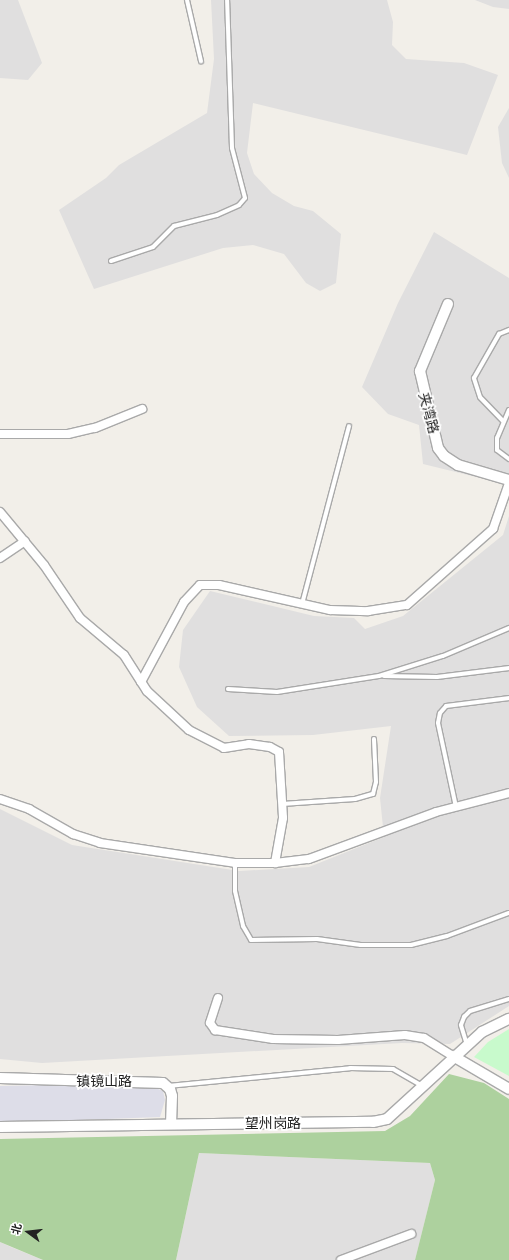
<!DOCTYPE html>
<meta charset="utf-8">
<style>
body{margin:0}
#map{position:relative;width:509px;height:1260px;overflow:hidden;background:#f2efe9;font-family:Inter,"Noto Sans SC",sans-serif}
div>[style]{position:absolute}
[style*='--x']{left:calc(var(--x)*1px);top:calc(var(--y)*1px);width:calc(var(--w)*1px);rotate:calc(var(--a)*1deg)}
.residential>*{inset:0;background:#e0dfdf}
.forest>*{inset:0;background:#add19e}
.park>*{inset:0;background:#c8facc}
.plaza>*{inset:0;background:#dddde8}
.roads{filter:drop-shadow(1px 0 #a9a9a9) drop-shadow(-1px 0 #a9a9a9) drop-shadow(0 1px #a9a9a9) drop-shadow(0 -1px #a9a9a9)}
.service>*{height:4px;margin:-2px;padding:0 2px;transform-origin:2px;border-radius:2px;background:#fff}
.minor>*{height:8px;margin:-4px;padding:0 4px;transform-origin:4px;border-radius:4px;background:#fff}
.tertiary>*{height:10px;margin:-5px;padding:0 5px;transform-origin:5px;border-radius:5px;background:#fff}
span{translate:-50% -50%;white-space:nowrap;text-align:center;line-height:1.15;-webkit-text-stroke:3.5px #fff;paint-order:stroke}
.street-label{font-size:14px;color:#222}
.north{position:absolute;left:8px;top:1212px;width:40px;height:40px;-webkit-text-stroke:3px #fff;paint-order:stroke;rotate:285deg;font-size:11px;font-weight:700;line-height:16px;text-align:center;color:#222}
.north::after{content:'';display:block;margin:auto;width:14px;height:18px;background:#222;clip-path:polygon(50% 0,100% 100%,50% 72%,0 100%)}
</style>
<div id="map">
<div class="residential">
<div style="clip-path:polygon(0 0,18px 0,42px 63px,28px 80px,0 78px)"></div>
<div style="clip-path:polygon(211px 0,387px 0,393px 22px,392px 45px,406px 59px,464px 63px,498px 75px,467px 155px,253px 103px,247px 153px,254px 174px,272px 193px,294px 206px,313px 211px,341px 234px,336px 283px,320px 291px,306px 283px,284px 254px,253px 245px,223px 248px,94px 289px,59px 210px,106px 178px,119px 165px,207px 113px,214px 59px)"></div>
<div style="clip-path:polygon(475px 0,509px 0,509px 9px,493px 7px)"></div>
<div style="clip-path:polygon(509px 108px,509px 178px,502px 163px,498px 127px)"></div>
<div style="clip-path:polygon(434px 232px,509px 278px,509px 485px,423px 464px,419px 425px,388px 414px,362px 387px,398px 303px)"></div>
<div style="clip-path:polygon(509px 516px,509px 1006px,450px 1044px,402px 1043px,42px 1063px,0 1059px,0 809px,72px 845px,239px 871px,309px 867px,384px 837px,380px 798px,391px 726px,313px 735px,229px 736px,197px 707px,179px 667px,183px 630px,210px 591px,314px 616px,354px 618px,365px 629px,403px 616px,503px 535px)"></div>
<div style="clip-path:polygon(199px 1153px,430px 1163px,435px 1180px,415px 1260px,176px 1260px)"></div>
<div style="clip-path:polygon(0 1242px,11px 1247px,43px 1260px,0 1260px)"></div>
</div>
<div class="forest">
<div style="clip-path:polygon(449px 1074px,484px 1083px,509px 1099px,509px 1260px,415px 1260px,435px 1180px,430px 1163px,199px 1153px,176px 1260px,43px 1260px,0 1242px,0 1139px,385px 1131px,410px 1116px)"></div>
</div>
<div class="park">
<div style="clip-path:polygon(509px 1029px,509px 1076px,474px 1057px,488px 1042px)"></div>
</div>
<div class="plaza">
<div style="clip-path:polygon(143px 1083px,163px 1091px,165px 1100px,160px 1117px,0 1123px,0 1086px)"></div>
</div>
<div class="roads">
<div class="service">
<div style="--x:187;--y:0;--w:63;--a:77.1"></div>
<div style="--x:111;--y:261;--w:44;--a:-18.4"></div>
<div style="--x:153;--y:247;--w:30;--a:-45"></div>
<div style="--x:174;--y:226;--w:44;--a:-14.3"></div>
<div style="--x:217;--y:215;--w:24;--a:-24"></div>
<div style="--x:239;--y:205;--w:9;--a:-49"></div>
<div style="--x:245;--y:198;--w:52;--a:-104.6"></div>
<div style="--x:232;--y:148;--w:148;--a:-91.9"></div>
<div style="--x:509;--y:410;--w:30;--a:113"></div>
<div style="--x:497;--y:438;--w:12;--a:90"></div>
<div style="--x:497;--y:450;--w:15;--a:37"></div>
<div style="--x:503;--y:421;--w:33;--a:-134"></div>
<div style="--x:480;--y:397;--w:20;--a:-108"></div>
<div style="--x:474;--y:378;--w:51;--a:-60.4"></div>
<div style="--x:499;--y:334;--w:11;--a:-22"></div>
<div style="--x:302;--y:604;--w:184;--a:-75.2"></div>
<div style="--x:384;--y:676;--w:53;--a:1.1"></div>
<div style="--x:437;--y:677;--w:73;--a:-7.1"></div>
<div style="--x:228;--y:689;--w:49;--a:3.5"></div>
<div style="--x:277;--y:692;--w:103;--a:-8.9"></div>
<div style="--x:379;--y:676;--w:67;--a:-17.4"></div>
<div style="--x:443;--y:656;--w:72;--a:-23"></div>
<div style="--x:282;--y:804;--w:73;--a:-3.9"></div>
<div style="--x:355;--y:799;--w:19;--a:-16"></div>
<div style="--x:373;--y:794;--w:12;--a:-76"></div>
<div style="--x:376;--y:782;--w:43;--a:-92.7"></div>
<div style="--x:456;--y:807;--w:86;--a:-102.1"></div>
<div style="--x:438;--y:723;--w:10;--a:-79"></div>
<div style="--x:440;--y:713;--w:9;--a:-49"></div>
<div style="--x:446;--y:706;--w:64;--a:-7.2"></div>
<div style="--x:235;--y:863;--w:28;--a:90"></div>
<div style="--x:235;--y:891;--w:36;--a:77"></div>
<div style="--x:243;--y:926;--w:16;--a:60"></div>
<div style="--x:251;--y:940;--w:66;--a:-0.9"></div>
<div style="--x:317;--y:939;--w:44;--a:7.8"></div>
<div style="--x:361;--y:945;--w:50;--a:0"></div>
<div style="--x:411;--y:945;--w:37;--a:-14"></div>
<div style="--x:447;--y:936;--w:66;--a:-20.4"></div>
<div style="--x:467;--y:1045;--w:21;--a:-107"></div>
<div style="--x:461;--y:1025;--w:9;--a:-69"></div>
<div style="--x:464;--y:1017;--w:8;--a:-45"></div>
<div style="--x:470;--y:1011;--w:41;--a:-17.1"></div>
<div style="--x:168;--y:1086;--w:183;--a:-5.6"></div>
<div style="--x:350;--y:1068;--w:43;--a:1.3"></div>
<div style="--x:393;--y:1069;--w:34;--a:30"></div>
</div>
<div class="minor">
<div style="--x:0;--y:434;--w:68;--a:0"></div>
<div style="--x:68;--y:434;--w:28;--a:-13"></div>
<div style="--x:95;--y:428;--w:51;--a:-22"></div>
<div style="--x:0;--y:512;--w:69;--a:50.3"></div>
<div style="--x:44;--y:565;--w:64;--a:55.8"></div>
<div style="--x:80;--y:618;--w:57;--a:40.1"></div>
<div style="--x:124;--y:655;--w:43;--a:57.4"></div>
<div style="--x:147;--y:691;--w:57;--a:42.9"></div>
<div style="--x:189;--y:730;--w:39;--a:27"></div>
<div style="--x:224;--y:748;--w:25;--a:-9"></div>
<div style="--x:249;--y:744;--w:21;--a:8"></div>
<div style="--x:270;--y:747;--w:10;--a:29"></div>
<div style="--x:279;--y:752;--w:66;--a:86.5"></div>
<div style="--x:283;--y:818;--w:46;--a:100.1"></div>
<div style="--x:0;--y:558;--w:30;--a:-34"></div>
<div style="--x:141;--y:682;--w:91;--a:-61.7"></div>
<div style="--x:184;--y:602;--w:23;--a:-47"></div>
<div style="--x:200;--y:585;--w:19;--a:0"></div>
<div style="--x:219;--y:585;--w:114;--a:12.7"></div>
<div style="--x:330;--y:610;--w:38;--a:2"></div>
<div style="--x:368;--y:611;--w:39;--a:-9"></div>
<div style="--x:407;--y:605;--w:115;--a:-41.5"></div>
<div style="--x:493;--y:529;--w:49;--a:-70.8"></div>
<div style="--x:0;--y:799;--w:31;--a:19"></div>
<div style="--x:29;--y:809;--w:51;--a:29.6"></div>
<div style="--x:73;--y:834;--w:28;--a:18"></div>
<div style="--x:100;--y:843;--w:136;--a:8.4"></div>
<div style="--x:235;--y:863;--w:40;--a:0"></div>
<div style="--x:275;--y:863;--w:34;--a:-7"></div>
<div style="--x:309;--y:859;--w:135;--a:-20.3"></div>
<div style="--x:436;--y:812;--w:75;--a:-14.6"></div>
<div style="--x:218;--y:998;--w:26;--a:108"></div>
<div style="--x:210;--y:1023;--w:9;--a:54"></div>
<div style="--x:215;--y:1030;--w:59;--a:8.8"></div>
<div style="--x:273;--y:1039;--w:65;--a:0.9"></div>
<div style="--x:338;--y:1040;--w:67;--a:-4.3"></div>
<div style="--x:405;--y:1035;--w:19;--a:9"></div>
<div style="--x:424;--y:1038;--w:34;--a:32"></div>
<div style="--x:341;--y:1260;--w:75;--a:-20.4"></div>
</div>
<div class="tertiary">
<div style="--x:448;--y:304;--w:73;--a:112.7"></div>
<div style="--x:420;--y:371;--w:79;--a:76.8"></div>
<div style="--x:438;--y:448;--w:10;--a:53"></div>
<div style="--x:444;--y:456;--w:17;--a:33"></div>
<div style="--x:458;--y:465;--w:53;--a:16.4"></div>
<div style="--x:453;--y:1056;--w:65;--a:30.5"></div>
<div style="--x:0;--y:1078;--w:163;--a:1.8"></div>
<div style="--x:163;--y:1083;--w:9;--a:41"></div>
<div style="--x:170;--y:1089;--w:7;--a:74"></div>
<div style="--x:172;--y:1096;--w:27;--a:92"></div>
<div style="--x:0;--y:1127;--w:373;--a:-0.8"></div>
<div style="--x:373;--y:1122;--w:14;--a:-12"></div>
<div style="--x:387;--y:1119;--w:129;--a:-42.5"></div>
<div style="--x:482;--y:1032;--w:30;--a:-26"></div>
</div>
</div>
<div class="street-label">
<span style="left:429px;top:413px;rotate:75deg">夹湾路</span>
<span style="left:104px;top:1081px">镇镜山路</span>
<span style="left:273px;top:1123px">望州岗路</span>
</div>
<div class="north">北</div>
</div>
